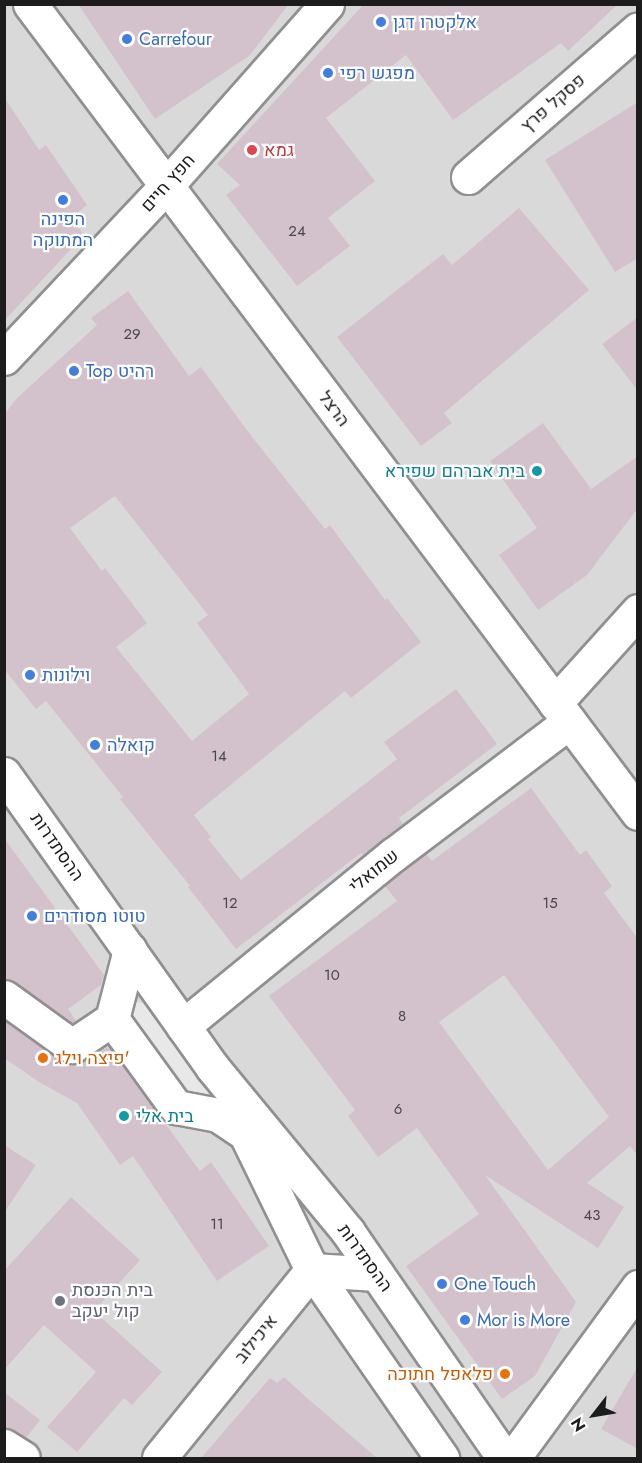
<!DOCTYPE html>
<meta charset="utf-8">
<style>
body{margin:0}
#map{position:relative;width:642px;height:1463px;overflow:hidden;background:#ede1e5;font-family:Jost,Heebo,sans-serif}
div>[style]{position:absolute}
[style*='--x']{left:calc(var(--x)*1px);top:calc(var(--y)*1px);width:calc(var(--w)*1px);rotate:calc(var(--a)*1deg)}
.residential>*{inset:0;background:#dad9da;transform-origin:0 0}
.parking>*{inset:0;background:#e8e8e8}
.building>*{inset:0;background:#d3c2cc}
.roads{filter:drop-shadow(2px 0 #909090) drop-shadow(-2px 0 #909090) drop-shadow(0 2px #909090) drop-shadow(0 -2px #909090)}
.minor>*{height:33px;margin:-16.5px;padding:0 16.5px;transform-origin:16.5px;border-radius:16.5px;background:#fff}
.dots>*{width:16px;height:16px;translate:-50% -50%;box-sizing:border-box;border:3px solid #fff;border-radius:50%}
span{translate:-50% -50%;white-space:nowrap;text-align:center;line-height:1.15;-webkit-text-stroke:4.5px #fff;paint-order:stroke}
.number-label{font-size:15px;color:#4a4648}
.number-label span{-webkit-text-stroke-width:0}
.shop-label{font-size:18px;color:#366cbe}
.left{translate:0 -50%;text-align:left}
.street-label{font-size:18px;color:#1c1c1c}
.health-label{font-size:18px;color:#be3a42}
.culture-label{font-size:18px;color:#0d838f}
.right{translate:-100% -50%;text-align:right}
.food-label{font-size:18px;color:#c56008}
.worship-label{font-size:18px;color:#5b616d}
.frame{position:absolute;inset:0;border:6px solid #1c1c1c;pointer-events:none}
.north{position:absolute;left:564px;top:1385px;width:60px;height:60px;-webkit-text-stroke:4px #fff;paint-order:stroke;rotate:239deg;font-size:16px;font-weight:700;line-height:24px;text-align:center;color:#1c1c1c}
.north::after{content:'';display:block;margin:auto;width:21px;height:27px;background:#1c1c1c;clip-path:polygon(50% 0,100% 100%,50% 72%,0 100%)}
</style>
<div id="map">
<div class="residential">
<div style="left:5px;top:5px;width:632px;height:1453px"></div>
</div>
<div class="parking">
<div style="clip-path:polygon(118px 998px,146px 1004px,202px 1079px,218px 1115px,176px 1107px)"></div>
</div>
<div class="building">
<div style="clip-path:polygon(78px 4px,289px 4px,250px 55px,155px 119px)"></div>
<div style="clip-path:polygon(364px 4px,618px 4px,568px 51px,561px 43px,453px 120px,406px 55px,326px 118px,375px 181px,328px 218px,350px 246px,297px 286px,226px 195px,240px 185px,217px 164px)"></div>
<div style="clip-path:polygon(4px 97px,39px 150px,46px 145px,87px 205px,71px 218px,84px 235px,4px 321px)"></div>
<div style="clip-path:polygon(638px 102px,638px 258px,615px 272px,545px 160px)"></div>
<div style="clip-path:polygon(519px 208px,589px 290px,444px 413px,452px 423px,421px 446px,337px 337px,443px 254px,452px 265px)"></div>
<div style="clip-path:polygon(evenodd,128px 291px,189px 376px,201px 367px,246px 429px,325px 529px,330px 525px,385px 600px,387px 598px,421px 642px,351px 698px,345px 691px,194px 815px,211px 837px,208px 839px,241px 880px,397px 759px,384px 742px,456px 689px,497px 744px,399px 818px,403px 824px,363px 855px,361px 853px,236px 949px,188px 887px,190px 886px,120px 799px,123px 797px,46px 701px,36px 709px,4px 669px,4px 415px,16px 399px,97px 325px,91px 318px,128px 291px,115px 496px,208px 615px,197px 623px,249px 694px,192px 741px,116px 647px,147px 623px,105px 568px,102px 571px,70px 528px,115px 496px)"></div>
<div style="clip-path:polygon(638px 317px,638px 391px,602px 344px)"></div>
<div style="clip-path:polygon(543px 423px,591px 489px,638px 456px,638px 508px,587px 575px,538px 610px,499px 555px,537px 528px,490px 461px)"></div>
<div style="clip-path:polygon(evenodd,531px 788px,580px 855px,586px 850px,612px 886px,604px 893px,638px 939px,638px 1156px,630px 1146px,587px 1183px,624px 1207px,598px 1248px,485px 1175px,576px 1302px,535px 1376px,502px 1399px,406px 1266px,479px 1214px,417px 1128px,378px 1157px,348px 1116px,355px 1110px,269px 996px,397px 901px,385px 886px,405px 870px,426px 854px,432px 861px,531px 788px,504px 975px,609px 1117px,548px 1170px,439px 1022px,504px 975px)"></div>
<div style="clip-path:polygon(4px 838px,104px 975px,101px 985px,68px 1009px,76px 1021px,72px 1023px,15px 982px,4px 978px)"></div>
<div style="clip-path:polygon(4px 1020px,61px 1061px,71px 1065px,109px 1047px,200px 1171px,211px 1162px,269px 1246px,217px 1281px,133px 1156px,120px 1165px,77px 1103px,39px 1082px,4px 1058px)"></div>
<div style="clip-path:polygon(4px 1145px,36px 1165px,4px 1213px)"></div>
<div style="clip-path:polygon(71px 1197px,140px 1260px,94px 1311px,162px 1372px,132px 1405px,124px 1398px,77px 1452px,47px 1427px,96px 1372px,44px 1325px,4px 1370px,4px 1271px)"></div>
<div style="clip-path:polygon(638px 1366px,638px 1449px,601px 1429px)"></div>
<div style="clip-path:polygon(284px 1377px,306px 1397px,377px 1458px,201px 1458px,270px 1378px,277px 1383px)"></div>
<div style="clip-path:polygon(4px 1392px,40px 1420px,26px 1438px,4px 1427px)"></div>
</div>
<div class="roads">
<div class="minor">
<div style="--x:30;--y:4;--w:1012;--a:53.07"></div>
<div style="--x:468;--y:177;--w:225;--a:-41"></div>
<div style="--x:4;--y:358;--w:236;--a:-46.7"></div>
<div style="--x:166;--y:186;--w:243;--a:-48.5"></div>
<div style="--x:555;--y:703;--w:124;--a:-47.9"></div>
<div style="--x:4;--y:774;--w:361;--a:54.6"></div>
<div style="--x:213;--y:1068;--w:212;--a:50.5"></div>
<div style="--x:348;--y:1232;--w:275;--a:55.4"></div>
<div style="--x:130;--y:950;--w:71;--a:104.6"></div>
<div style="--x:112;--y:1019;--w:109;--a:54"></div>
<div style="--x:176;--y:1107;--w:43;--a:10.8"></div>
<div style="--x:218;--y:1115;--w:34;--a:34"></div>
<div style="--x:4;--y:997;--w:84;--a:35.8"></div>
<div style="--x:72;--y:1046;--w:48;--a:-34"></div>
<div style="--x:183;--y:1026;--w:271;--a:-39.2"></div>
<div style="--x:393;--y:855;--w:221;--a:-37.1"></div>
<div style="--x:238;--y:1118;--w:169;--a:64"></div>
<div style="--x:312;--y:1270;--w:229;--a:55.3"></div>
<div style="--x:4;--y:1446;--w:22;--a:32"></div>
<div style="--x:159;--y:1458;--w:242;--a:-50.9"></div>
<div style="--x:312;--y:1270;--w:65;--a:3.5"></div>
<div style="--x:513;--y:1458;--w:212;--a:-53.8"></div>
</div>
</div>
<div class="dots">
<div style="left:381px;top:22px;background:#3f7fe0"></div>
<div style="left:127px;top:39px;background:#3f7fe0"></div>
<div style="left:328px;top:73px;background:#3f7fe0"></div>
<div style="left:252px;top:150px;background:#e0444e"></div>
<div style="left:63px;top:200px;background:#3f7fe0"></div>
<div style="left:74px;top:371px;background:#3f7fe0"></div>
<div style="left:537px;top:471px;background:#0f9aa8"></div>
<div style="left:30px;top:675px;background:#3f7fe0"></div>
<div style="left:95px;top:745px;background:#3f7fe0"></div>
<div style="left:32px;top:916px;background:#3f7fe0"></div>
<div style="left:43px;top:1058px;background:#e8710a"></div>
<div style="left:124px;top:1116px;background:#0f9aa8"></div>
<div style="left:442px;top:1284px;background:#3f7fe0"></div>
<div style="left:60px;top:1301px;background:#6b7280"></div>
<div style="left:465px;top:1320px;background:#3f7fe0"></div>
<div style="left:505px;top:1374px;background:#e8710a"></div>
</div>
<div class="number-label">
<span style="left:297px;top:232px">24</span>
<span style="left:132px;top:335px">29</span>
<span style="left:219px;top:757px">14</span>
<span style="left:230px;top:904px">12</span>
<span style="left:550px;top:904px">15</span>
<span style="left:332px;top:976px">10</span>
<span style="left:402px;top:1017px">8</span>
<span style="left:398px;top:1110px">6</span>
<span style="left:592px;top:1216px">43</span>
<span style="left:217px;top:1225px">11</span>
</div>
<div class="shop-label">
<span class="left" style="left:393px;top:22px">אלקטרו דגן</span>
<span class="left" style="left:139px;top:39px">Carrefour</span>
<span class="left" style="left:340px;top:73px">מפגש רפי</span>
<span style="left:63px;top:230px">הפינה<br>המתוקה</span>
<span class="left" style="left:86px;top:371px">Top רהיט</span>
<span class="left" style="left:42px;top:675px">וילונות</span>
<span class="left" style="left:107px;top:745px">קואלה</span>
<span class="left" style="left:44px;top:916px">טוטו מסודרים</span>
<span class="left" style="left:454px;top:1284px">One Touch</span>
<span class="left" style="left:477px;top:1320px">Mor is More</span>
</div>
<div class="street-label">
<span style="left:553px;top:103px;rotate:-41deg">פסקל פרץ</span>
<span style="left:168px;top:183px;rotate:-48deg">חפץ חיים</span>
<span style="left:334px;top:409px;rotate:53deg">הרצל</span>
<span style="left:57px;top:847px;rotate:55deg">ההסתדרות</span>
<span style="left:374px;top:871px;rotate:-39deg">שמואלי</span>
<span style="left:365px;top:1258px;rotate:54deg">ההסתדרות</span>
<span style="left:256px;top:1339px;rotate:-51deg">איכילוב</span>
</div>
<div class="health-label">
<span class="left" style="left:264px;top:150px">גמא</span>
</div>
<div class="culture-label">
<span class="right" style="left:525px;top:471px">בית אברהם שפירא</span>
<span class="left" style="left:136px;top:1116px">בית אלי</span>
</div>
<div class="food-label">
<span class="left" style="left:55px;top:1058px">פיצה וילג'</span>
<span class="right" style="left:493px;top:1374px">פלאפל חתוכה</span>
</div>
<div class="worship-label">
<span class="left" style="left:72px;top:1301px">בית הכנסת<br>קול יעקב</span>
</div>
<div class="frame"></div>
<div class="north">N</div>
</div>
